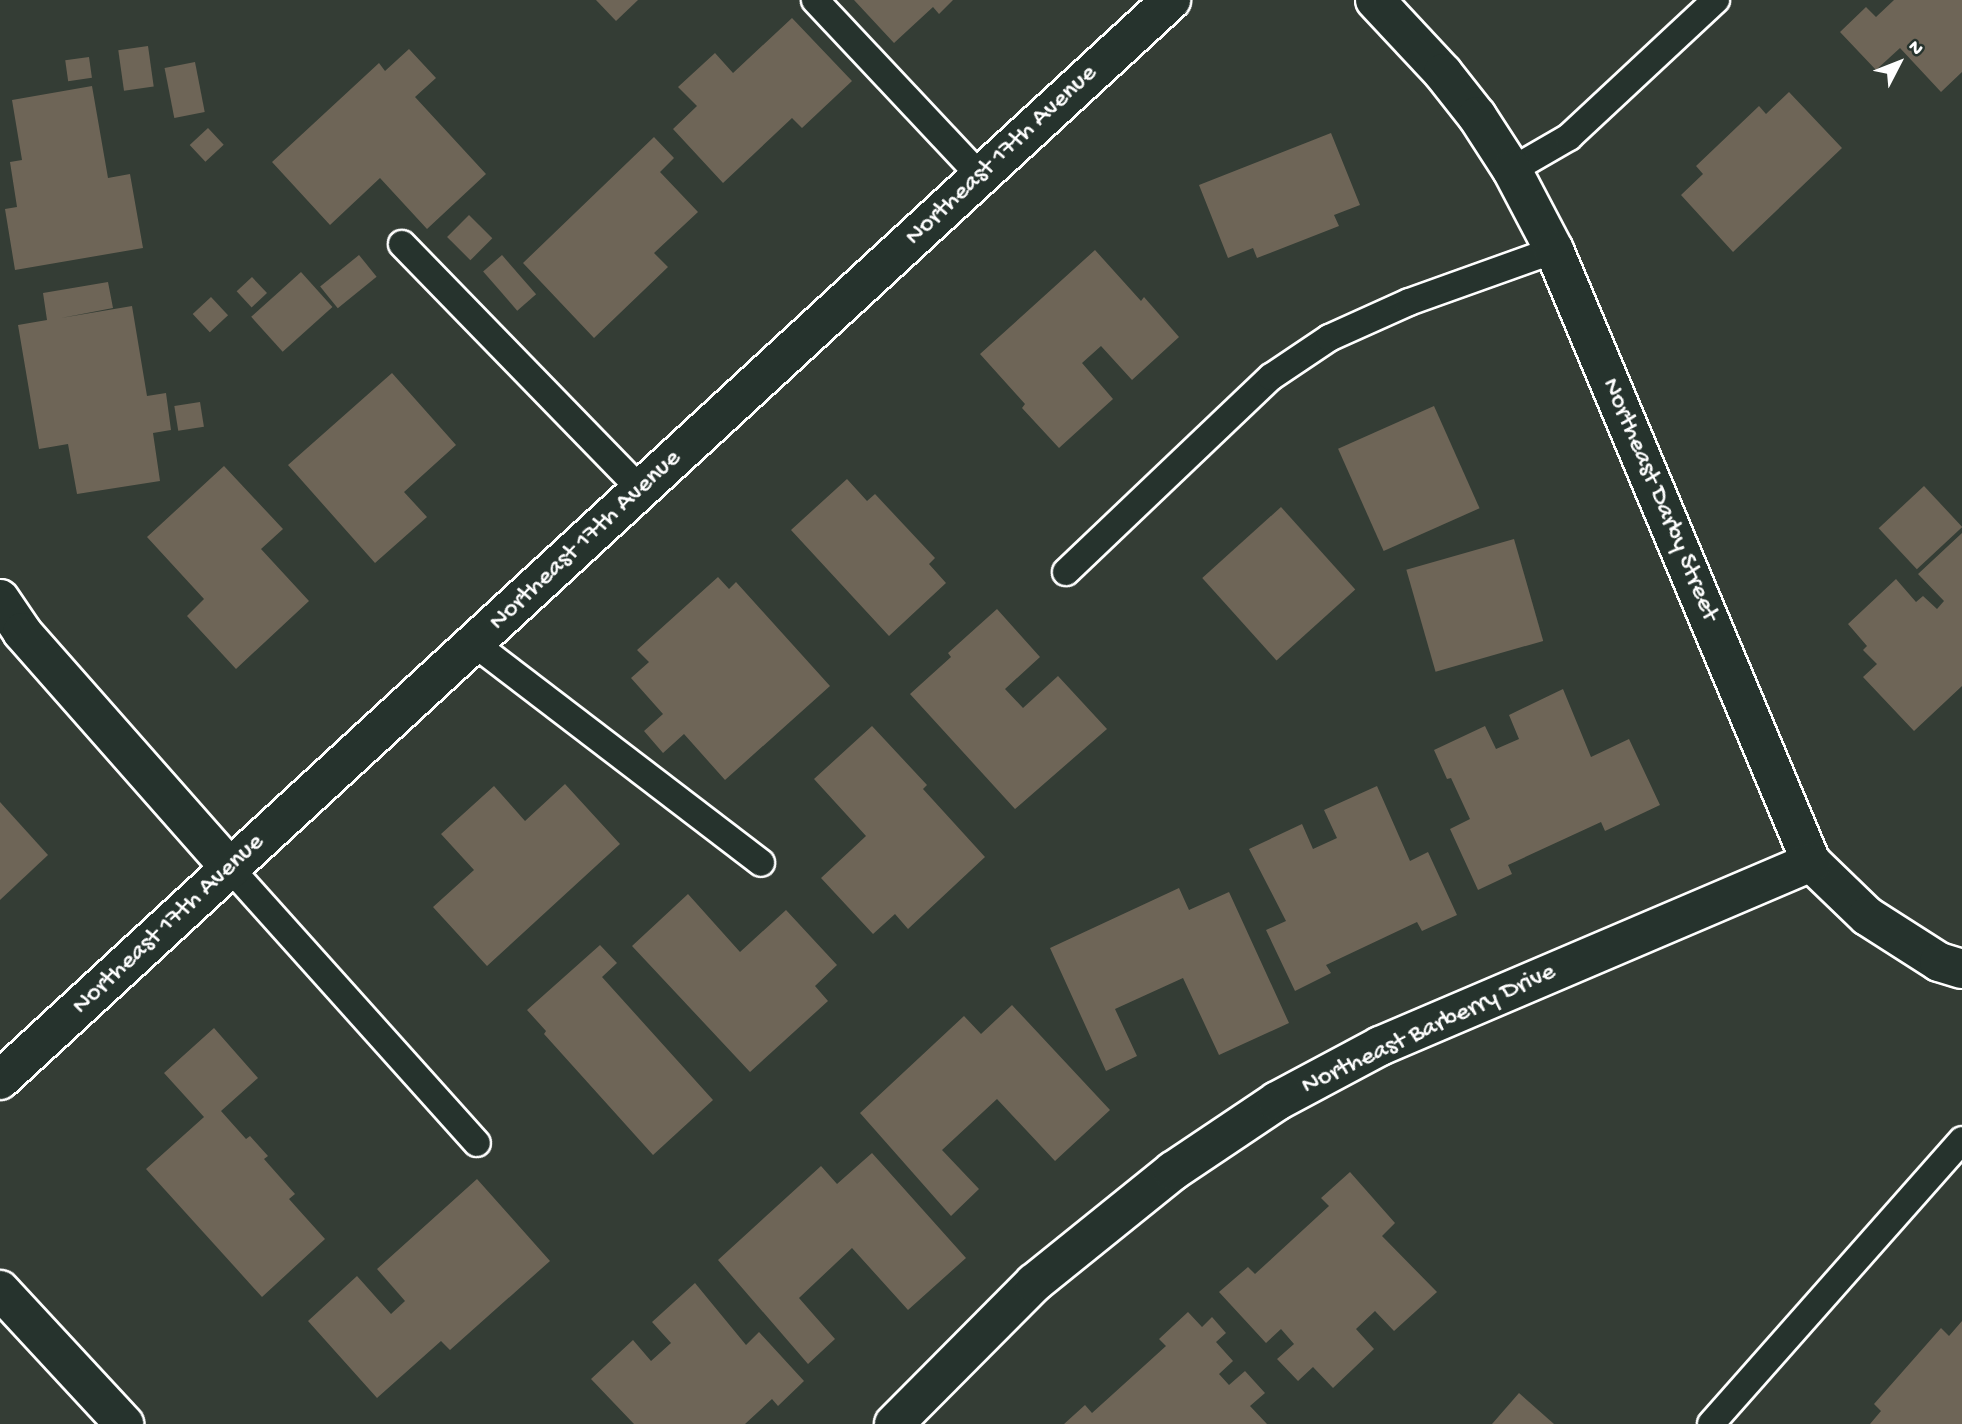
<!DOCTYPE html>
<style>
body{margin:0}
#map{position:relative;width:1962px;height:1424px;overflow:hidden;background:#343d35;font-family:"Gochi Hand",sans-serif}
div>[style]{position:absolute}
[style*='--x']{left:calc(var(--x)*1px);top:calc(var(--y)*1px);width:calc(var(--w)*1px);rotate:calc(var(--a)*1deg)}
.building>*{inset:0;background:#6e6557;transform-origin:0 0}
.roads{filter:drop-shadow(2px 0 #fff) drop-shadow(-2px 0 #fff) drop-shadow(0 2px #fff) drop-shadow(0 -2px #fff)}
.lane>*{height:26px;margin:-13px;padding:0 13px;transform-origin:13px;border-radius:13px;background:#26332d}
.street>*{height:38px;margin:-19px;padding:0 19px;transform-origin:19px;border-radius:19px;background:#26332d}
.secondary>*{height:38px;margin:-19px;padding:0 19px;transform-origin:19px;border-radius:19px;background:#26332d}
span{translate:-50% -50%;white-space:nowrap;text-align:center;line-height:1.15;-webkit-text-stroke:7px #26332d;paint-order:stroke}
.street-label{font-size:26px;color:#fff}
.north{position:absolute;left:1864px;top:28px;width:70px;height:70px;-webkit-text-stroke:5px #26332d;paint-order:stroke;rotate:48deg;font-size:19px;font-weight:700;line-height:28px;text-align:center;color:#fff}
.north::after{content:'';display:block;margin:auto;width:24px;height:32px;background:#fff;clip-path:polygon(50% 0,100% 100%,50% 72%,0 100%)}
</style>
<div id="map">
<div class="building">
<div style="clip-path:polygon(596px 0,638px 0,616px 21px)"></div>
<div style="clip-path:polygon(854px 0,953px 0,939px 14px,933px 7px,894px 43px)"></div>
<div style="clip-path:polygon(1894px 0,1962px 0,1962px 72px,1941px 92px,1900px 48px,1876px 70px,1840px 32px,1866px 7px,1876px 17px)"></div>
<div style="clip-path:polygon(792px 18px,852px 81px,802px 128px,792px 118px,723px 183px,673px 129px,697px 106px,678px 87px,715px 53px,733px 73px)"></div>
<div style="left:148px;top:46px;width:41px;height:30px;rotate:82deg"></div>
<div style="clip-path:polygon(409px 49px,436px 78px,415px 97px,486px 174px,427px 229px,380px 178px,330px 225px,272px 162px,379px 63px,385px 71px)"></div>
<div style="left:89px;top:57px;width:21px;height:24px;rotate:82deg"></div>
<div style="left:195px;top:62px;width:51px;height:31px;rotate:79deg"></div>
<div style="clip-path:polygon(92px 86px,108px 178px,130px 174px,143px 248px,15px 270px,5px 209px,17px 207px,10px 162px,22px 160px,12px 100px)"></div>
<div style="clip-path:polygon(1789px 92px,1842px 148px,1733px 252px,1681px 195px,1703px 174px,1696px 166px,1759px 106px,1766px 114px)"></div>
<div style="left:208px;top:128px;width:23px;height:25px;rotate:47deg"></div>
<div style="clip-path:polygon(1331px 133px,1360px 205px,1334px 215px,1339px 226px,1257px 258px,1253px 248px,1228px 258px,1199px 185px)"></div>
<div style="clip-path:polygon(654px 137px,674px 158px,660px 172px,698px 212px,654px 253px,668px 267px,594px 338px,523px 263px)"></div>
<div style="left:469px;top:215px;width:33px;height:31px;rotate:45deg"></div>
<div style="clip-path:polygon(1095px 250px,1141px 301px,1144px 297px,1179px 337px,1132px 380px,1101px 346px,1082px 363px,1113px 399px,1059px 448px,1022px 408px,1025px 404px,980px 354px)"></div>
<div style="left:359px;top:255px;width:28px;height:50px;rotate:51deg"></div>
<div style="left:502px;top:255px;width:52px;height:25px;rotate:49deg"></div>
<div style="left:301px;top:272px;width:47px;height:67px;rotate:48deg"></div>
<div style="left:252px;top:277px;width:22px;height:21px;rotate:47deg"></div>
<div style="clip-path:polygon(108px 282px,113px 308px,61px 318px,132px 306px,147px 396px,166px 393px,171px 430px,153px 433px,160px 481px,77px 494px,68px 444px,39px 449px,18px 325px,47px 320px,43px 293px)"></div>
<div style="left:211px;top:297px;width:25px;height:25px;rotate:47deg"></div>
<div style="clip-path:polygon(392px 373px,456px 445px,404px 492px,427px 517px,375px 563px,288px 465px)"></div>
<div style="left:200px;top:402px;width:25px;height:26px;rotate:81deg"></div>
<div style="left:1434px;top:406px;width:112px;height:105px;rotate:66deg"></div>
<div style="clip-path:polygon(224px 466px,283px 529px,261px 549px,309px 601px,236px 669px,187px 616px,204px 599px,147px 537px)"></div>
<div style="clip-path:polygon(847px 479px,867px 501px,875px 494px,935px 558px,929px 564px,946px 583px,889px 636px,791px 530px)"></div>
<div style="left:1924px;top:486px;width:56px;height:62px;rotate:47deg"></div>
<div style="left:1281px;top:507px;width:111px;height:106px;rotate:48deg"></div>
<div style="clip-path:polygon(1962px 533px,1962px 686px,1914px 731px,1863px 677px,1877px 664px,1863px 650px,1867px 646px,1848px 624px,1896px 579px,1916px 602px,1923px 596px,1937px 609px,1944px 601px,1918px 574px)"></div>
<div style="left:1514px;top:539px;width:106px;height:112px;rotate:74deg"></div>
<div style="clip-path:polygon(718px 577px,729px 589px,736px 582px,830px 686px,725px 780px,684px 734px,663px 753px,644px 731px,663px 714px,631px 678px,649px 662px,637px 650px)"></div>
<div style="clip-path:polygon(997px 609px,1040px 657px,1005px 689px,1023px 708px,1058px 676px,1107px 729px,1015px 809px,910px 694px,951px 657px,948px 653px)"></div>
<div style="clip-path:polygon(1563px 689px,1591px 757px,1629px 739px,1660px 805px,1605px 831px,1601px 822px,1508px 865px,1512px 874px,1478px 890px,1450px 829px,1470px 819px,1451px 778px,1447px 779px,1434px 750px,1485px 726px,1496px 749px,1519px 739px,1509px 715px)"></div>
<div style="clip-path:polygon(872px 726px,927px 785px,923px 789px,985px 857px,908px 929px,895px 914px,873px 934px,821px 878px,866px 836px,814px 779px)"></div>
<div style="clip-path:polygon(565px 784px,620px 844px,487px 966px,433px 907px,474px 870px,441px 834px,494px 786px,525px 821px)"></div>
<div style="clip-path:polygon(1377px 786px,1410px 861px,1428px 852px,1457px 915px,1422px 931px,1417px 922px,1326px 965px,1331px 973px,1295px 991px,1266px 930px,1286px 921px,1249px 849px,1302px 824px,1313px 849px,1337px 838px,1324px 810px)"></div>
<div style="clip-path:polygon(0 802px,48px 855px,0 900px)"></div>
<div style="clip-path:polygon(1179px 888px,1189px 910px,1229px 892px,1289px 1023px,1219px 1055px,1183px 978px,1115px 1009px,1137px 1056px,1106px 1071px,1050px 948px)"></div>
<div style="clip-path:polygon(688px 894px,740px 952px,786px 910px,837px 965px,815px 986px,828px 1001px,750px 1072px,632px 946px)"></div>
<div style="clip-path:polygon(600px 945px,617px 963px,602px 977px,713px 1100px,653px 1155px,544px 1034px,546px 1031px,527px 1010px)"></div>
<div style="clip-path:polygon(1012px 1005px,1110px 1110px,1055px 1161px,997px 1099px,942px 1150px,979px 1189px,951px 1216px,860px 1113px,964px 1016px,981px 1034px)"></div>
<div style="clip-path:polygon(214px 1028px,258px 1078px,221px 1111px,246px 1139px,250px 1136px,268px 1156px,264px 1159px,295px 1194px,289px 1199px,325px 1239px,262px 1297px,146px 1169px,204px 1117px,164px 1073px)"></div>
<div style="clip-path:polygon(872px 1153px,966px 1258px,908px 1310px,852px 1248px,799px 1298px,835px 1339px,808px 1364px,718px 1260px,821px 1166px,837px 1184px)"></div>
<div style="clip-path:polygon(1350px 1172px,1395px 1223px,1382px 1236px,1437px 1292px,1394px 1331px,1375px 1311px,1356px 1329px,1374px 1349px,1333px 1388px,1313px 1367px,1298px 1381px,1277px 1359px,1294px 1344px,1281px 1329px,1266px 1343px,1219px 1292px,1248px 1267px,1255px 1274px,1329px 1206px,1321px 1198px)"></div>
<div style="clip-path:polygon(477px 1179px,550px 1261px,450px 1350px,441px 1341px,377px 1398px,308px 1321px,357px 1276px,391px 1314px,405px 1301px,377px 1269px)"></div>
<div style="clip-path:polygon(695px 1283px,746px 1345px,759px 1332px,804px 1381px,778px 1406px,772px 1399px,745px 1424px,634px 1424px,591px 1379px,633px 1340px,651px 1361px,671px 1343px,652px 1322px)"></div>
<div style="clip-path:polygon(1188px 1312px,1202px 1327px,1212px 1317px,1226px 1333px,1216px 1342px,1233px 1361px,1219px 1374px,1229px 1385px,1245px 1371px,1265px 1393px,1250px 1406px,1267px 1424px,1064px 1424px,1085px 1405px,1092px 1413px,1166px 1346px,1159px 1339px)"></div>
<div style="clip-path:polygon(1962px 1321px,1962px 1424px,1870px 1424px,1881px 1411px,1874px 1404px,1941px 1328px,1949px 1336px)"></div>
<div style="clip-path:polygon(1519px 1393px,1554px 1424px,1492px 1424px)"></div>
</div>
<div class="roads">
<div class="lane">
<div style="--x:815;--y:0;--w:241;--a:46.8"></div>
<div style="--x:1512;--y:170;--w:66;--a:-30.1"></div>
<div style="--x:1569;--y:137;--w:201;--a:-43"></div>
<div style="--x:402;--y:244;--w:343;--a:45.8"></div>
<div style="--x:1066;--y:572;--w:283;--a:-43.6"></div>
<div style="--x:1271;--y:377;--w:70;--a:-33.9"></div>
<div style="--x:1329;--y:338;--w:88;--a:-24.2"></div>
<div style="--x:1409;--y:302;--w:154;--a:-19.7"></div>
<div style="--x:475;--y:644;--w:360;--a:37.4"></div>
<div style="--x:231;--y:869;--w:368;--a:48.1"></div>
<div style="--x:1711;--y:1424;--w:379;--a:-48.5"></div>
</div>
<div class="street">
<div style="--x:1375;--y:0;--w:100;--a:47"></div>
<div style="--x:1443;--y:73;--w:55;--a:51.7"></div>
<div style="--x:1477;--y:116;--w:64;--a:57.1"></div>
<div style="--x:1512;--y:170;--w:90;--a:62.3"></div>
<div style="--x:1554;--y:250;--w:664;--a:67.22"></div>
<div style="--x:1811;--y:862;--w:78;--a:44"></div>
<div style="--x:1867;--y:916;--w:85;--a:32.6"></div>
<div style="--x:1939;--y:962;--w:24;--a:17"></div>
<div style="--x:0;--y:599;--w:40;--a:56"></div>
<div style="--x:22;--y:632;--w:316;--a:48.6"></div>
<div style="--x:0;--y:1290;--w:183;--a:47.2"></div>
<div style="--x:894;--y:1424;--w:199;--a:-45.2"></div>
<div style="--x:1034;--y:1283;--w:179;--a:-38.9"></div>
<div style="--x:1173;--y:1171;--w:125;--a:-33.9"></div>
<div style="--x:1277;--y:1101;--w:117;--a:-28.1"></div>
<div style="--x:1380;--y:1046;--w:469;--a:-23.1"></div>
</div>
<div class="secondary">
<div style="--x:0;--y:1080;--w:1593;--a:-42.68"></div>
</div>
</div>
<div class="street-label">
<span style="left:1002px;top:156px;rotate:-43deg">Northeast 17th Avenue</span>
<span style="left:1659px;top:500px;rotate:67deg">Northeast Darby Street</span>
<span style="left:586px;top:541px;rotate:-43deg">Northeast 17th Avenue</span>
<span style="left:169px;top:925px;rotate:-43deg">Northeast 17th Avenue</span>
<span style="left:1429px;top:1030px;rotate:-25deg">Northeast Barberry Drive</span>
</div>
<div class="north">N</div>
</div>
